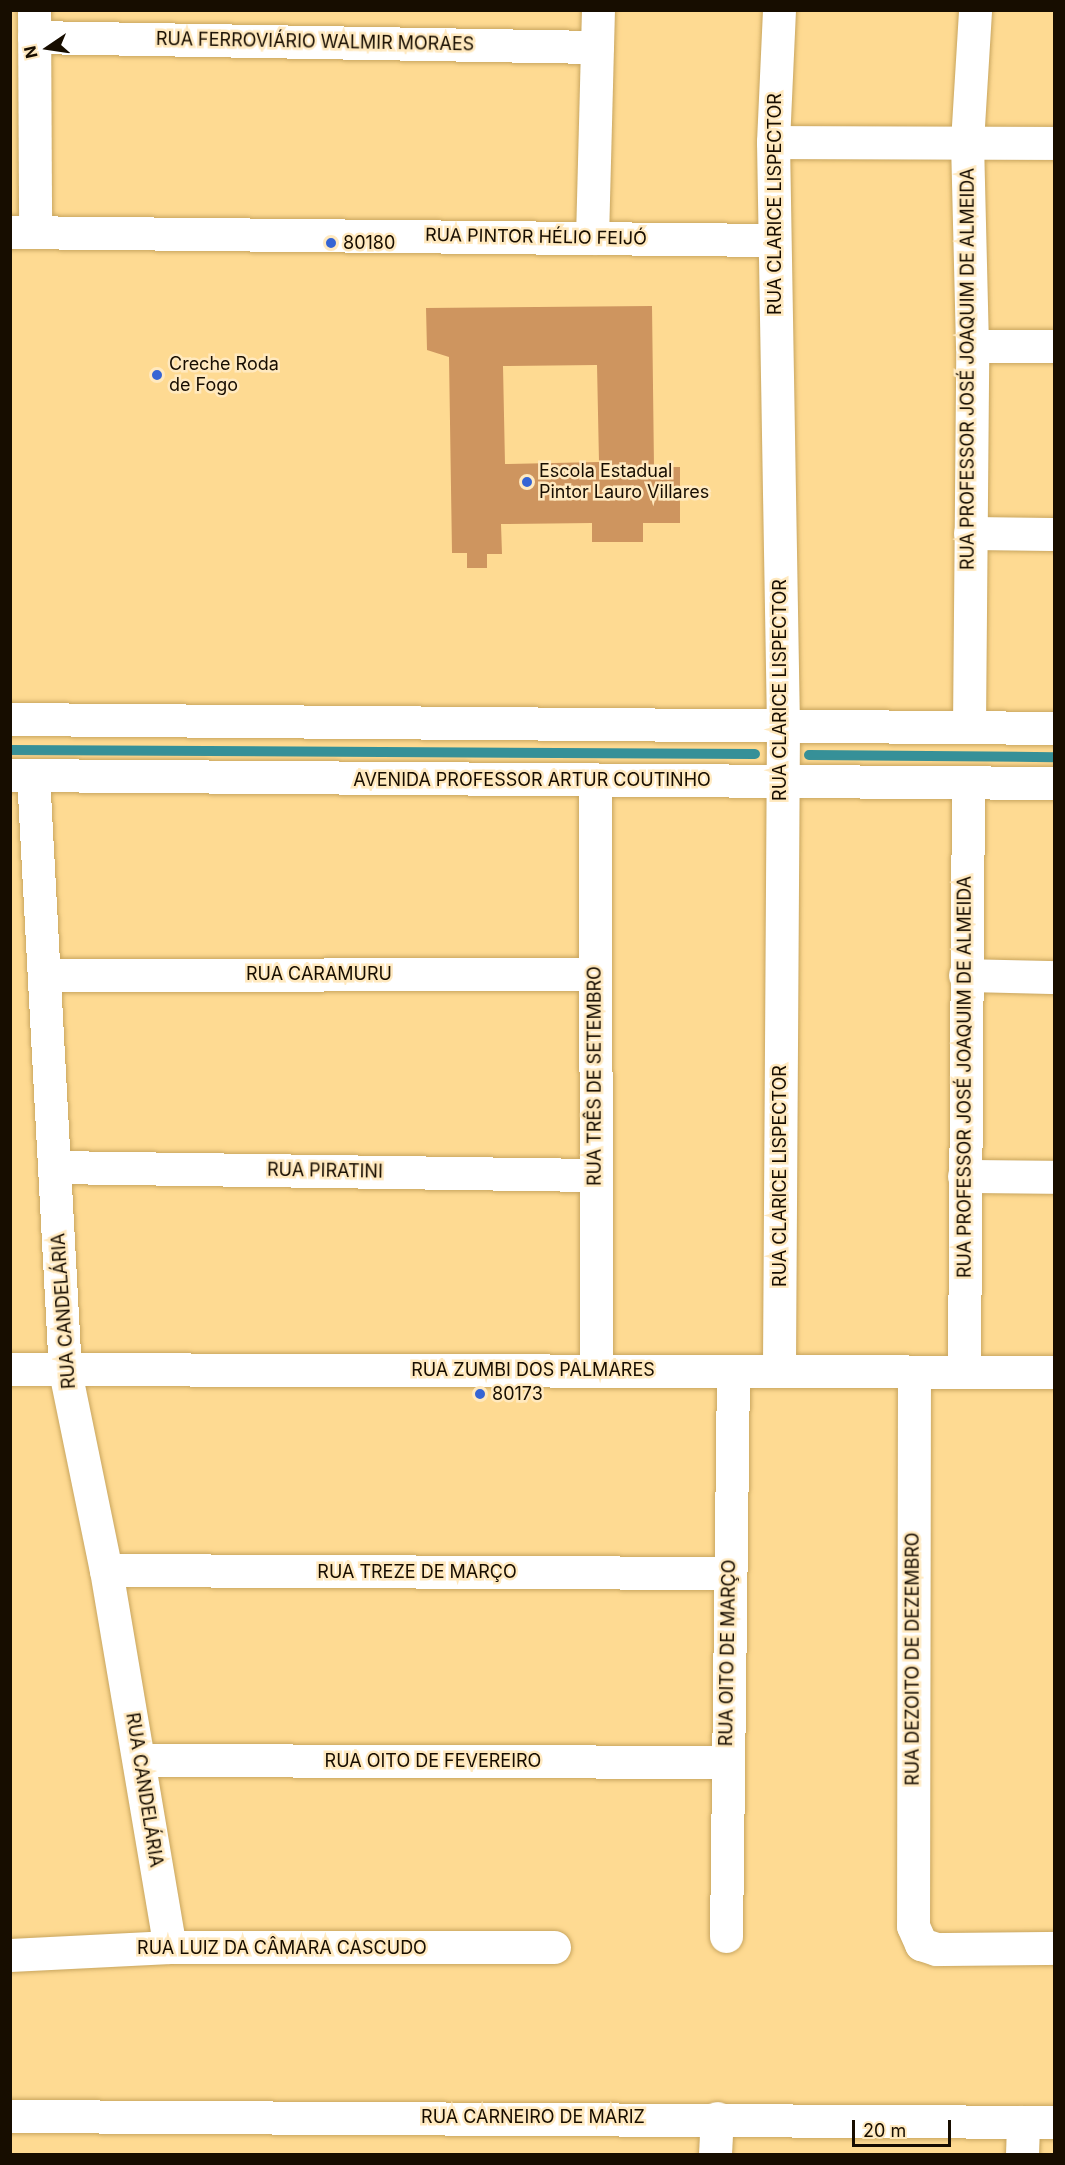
<!DOCTYPE html>
<html>
<head>
<meta charset="utf-8">
<style>
	body { margin:0 }
	#map { position:relative; width:1065px; height:2165px; overflow:hidden; background:#feda92; font-family:Inter,sans-serif }
	div>[style] { position:absolute }
	[style*='--x'] { left:calc(var(--x)*1px); top:calc(var(--y)*1px); width:calc(var(--w)*1px); rotate:calc(var(--a)*1deg) }
	.stream>* { height:10px; margin:-5px; padding:0 5px; transform-origin:5px; border-radius:5px; background:#369098 }
	.building>* { inset:0; background:#ce955f }
	.roads { filter:drop-shadow(0 0 2px #c8a55e) drop-shadow(0 0 2px #c8a55e) }
	.minor>* { height:33px; margin:-16.5px; padding:0 16.5px; transform-origin:16.5px; border-radius:16.5px; background:#fff }
	.dots>* { width:16px; height:16px; translate:-50% -50%; box-sizing:border-box; border:3px solid #ffe9bf; border-radius:50% }
	span { translate:-50% -50%; white-space:nowrap; text-align:center; line-height:1.15; -webkit-text-stroke:5px #ffe9bf; paint-order:stroke }
	.street-label { font-size:18px; color:#170d00 }
	.poi-label { font-size:18px; color:#170d00 }
	.left { translate:0 -50%; text-align:left }
	.frame { position:absolute; inset:0; border:12px solid #170d00; pointer-events:none }
	.north { position:absolute; left:18px; top:18px; width:60px; height:60px; -webkit-text-stroke:4px #ffe9bf; paint-order:stroke; rotate:257deg; font-size:16px; font-weight:700; line-height:24px; text-align:center; color:#170d00 }
	.north::after { content:''; display:block; margin:auto; width:21px; height:27px; background:#170d00; clip-path:polygon(50% 0,100% 100%,50% 72%,0 100%) }
	.scale { position:absolute; left:852px; top:2120px; width:99px; height:27px; box-sizing:border-box; border:3px solid #170d00; border-top:0; padding-left:8px; font-size:18px; line-height:21px; white-space:nowrap; color:#170d00; -webkit-text-stroke:4px #ffe9bf; paint-order:stroke }
</style>
</head>
<body>
<div id="map">
	<div class="stream">
		<i style="--x:10;--y:750;--w:745;--a:0.31"></i>
		<i style="--x:809;--y:755;--w:245;--a:0.5"></i>
	</div>
	<div class="building">
		<i style="clip-path:polygon(evenodd,652px 306px,654px 467px,680px 467px,680px 523px,643px 523px,643px 542px,592px 542px,592px 523px,501px 524px,502px 554px,487px 554px,487px 568px,467px 568px,467px 553px,452px 553px,449px 357px,427px 350px,426px 308px,652px 306px,597px 365px,599px 462px,505px 464px,503px 366px,597px 365px)"></i>
	</div>
	<div class="roads">
		<div class="minor">
			<i style="--x:34;--y:10;--w:222;--a:89.7"></i>
			<i style="--x:779;--y:10;--w:132;--a:92.6"></i>
			<i style="--x:773;--y:142;--w:585;--a:89.02"></i>
			<i style="--x:783;--y:727;--w:643;--a:90.36"></i>
			<i style="--x:34;--y:37;--w:563;--a:1.02"></i>
			<i style="--x:773;--y:142;--w:281;--a:0.2"></i>
			<i style="--x:10;--y:232;--w:763;--a:0.6"></i>
			<i style="--x:592;--y:238;--w:228;--a:-88.5"></i>
			<i style="--x:972;--y:346;--w:82;--a:0"></i>
			<i style="--x:970;--y:533;--w:84;--a:0.7"></i>
			<i style="--x:10;--y:719;--w:1044;--a:0.49"></i>
			<i style="--x:969;--y:727;--w:381;--a:-89.5"></i>
			<i style="--x:972;--y:346;--w:204;--a:-91.4"></i>
			<i style="--x:967;--y:142;--w:132;--a:-86.5"></i>
			<i style="--x:12;--y:775;--w:1042;--a:0.44"></i>
			<i style="--x:33;--y:775;--w:597;--a:86.93"></i>
			<i style="--x:65;--y:1371;--w:203;--a:78.4"></i>
			<i style="--x:106;--y:1570;--w:382;--a:80.4"></i>
			<i style="--x:595;--y:782;--w:587;--a:89.9"></i>
			<i style="--x:44;--y:975;--w:550;--a:-0.1"></i>
			<i style="--x:965;--y:975;--w:89;--a:1.3"></i>
			<i style="--x:54;--y:1167;--w:541;--a:0.85"></i>
			<i style="--x:964;--y:1176;--w:90;--a:0.6"></i>
			<i style="--x:10;--y:1369;--w:1044;--a:0.16"></i>
			<i style="--x:964;--y:1371;--w:588;--a:-89.61"></i>
			<i style="--x:914;--y:1372;--w:554;--a:90.1"></i>
			<i style="--x:913;--y:1926;--w:20;--a:66"></i>
			<i style="--x:921;--y:1944;--w:16;--a:18"></i>
			<i style="--x:936;--y:1949;--w:118;--a:-0.5"></i>
			<i style="--x:106;--y:1570;--w:622;--a:0.28"></i>
			<i style="--x:139;--y:1760;--w:588;--a:0.19"></i>
			<i style="--x:726;--y:1936;--w:565;--a:-89.29"></i>
			<i style="--x:10;--y:1955;--w:160;--a:-2.9"></i>
			<i style="--x:170;--y:1947;--w:384;--a:0"></i>
			<i style="--x:10;--y:2116;--w:1044;--a:0.33"></i>
			<i style="--x:715;--y:2154;--w:36;--a:-87"></i>
			<i style="--x:1022;--y:2154;--w:32;--a:-88"></i>
		</div>
	</div>
	<div class="dots">
		<i style="left:331px;top:243px;background:#3564d4"></i>
		<i style="left:157px;top:375px;background:#3564d4"></i>
		<i style="left:527px;top:482px;background:#3564d4"></i>
		<i style="left:480px;top:1394px;background:#3564d4"></i>
	</div>
	<div class="street-label">
		<span style="left:315px;top:42px;rotate:1deg">RUA FERROVIÁRIO WALMIR MORAES</span>
		<span style="left:775px;top:204px;rotate:-90deg">RUA CLARICE LISPECTOR</span>
		<span style="left:536px;top:237px;rotate:1deg">RUA PINTOR HÉLIO FEIJÓ</span>
		<span style="left:968px;top:369px;rotate:-90deg">RUA PROFESSOR JOSÉ JOAQUIM DE ALMEIDA</span>
		<span style="left:780px;top:690px;rotate:-90deg">RUA CLARICE LISPECTOR</span>
		<span style="left:532px;top:780px">AVENIDA PROFESSOR ARTUR COUTINHO</span>
		<span style="left:319px;top:974px">RUA CARAMURU</span>
		<span style="left:595px;top:1076px;rotate:-90deg">RUA TRÊS DE SETEMBRO</span>
		<span style="left:965px;top:1077px;rotate:-90deg">RUA PROFESSOR JOSÉ JOAQUIM DE ALMEIDA</span>
		<span style="left:325px;top:1171px;rotate:1deg">RUA PIRATINI</span>
		<span style="left:780px;top:1176px;rotate:-90deg">RUA CLARICE LISPECTOR</span>
		<span style="left:64px;top:1311px;rotate:-94deg">RUA CANDELÁRIA</span>
		<span style="left:533px;top:1370px">RUA ZUMBI DOS PALMARES</span>
		<span style="left:417px;top:1572px">RUA TREZE DE MARÇO</span>
		<span style="left:728px;top:1653px;rotate:-89deg">RUA OITO DE MARÇO</span>
		<span style="left:913px;top:1659px;rotate:-90deg">RUA DEZOITO DE DEZEMBRO</span>
		<span style="left:433px;top:1761px">RUA OITO DE FEVEREIRO</span>
		<span style="left:144px;top:1790px;rotate:81deg">RUA CANDELÁRIA</span>
		<span style="left:282px;top:1948px">RUA LUIZ DA CÂMARA CASCUDO</span>
		<span style="left:533px;top:2117px">RUA CARNEIRO DE MARIZ</span>
	</div>
	<div class="poi-label">
		<span class="left" style="left:343px;top:243px">80180</span>
		<span class="left" style="left:169px;top:375px">Creche Roda<br>de Fogo</span>
		<span class="left" style="left:539px;top:482px">Escola Estadual<br>Pintor Lauro Villares</span>
		<span class="left" style="left:492px;top:1394px">80173</span>
	</div>
	<div class="frame"></div>
	<div class="north">N</div>
	<div class="scale">20 m</div>
</div>
</body>
</html>
